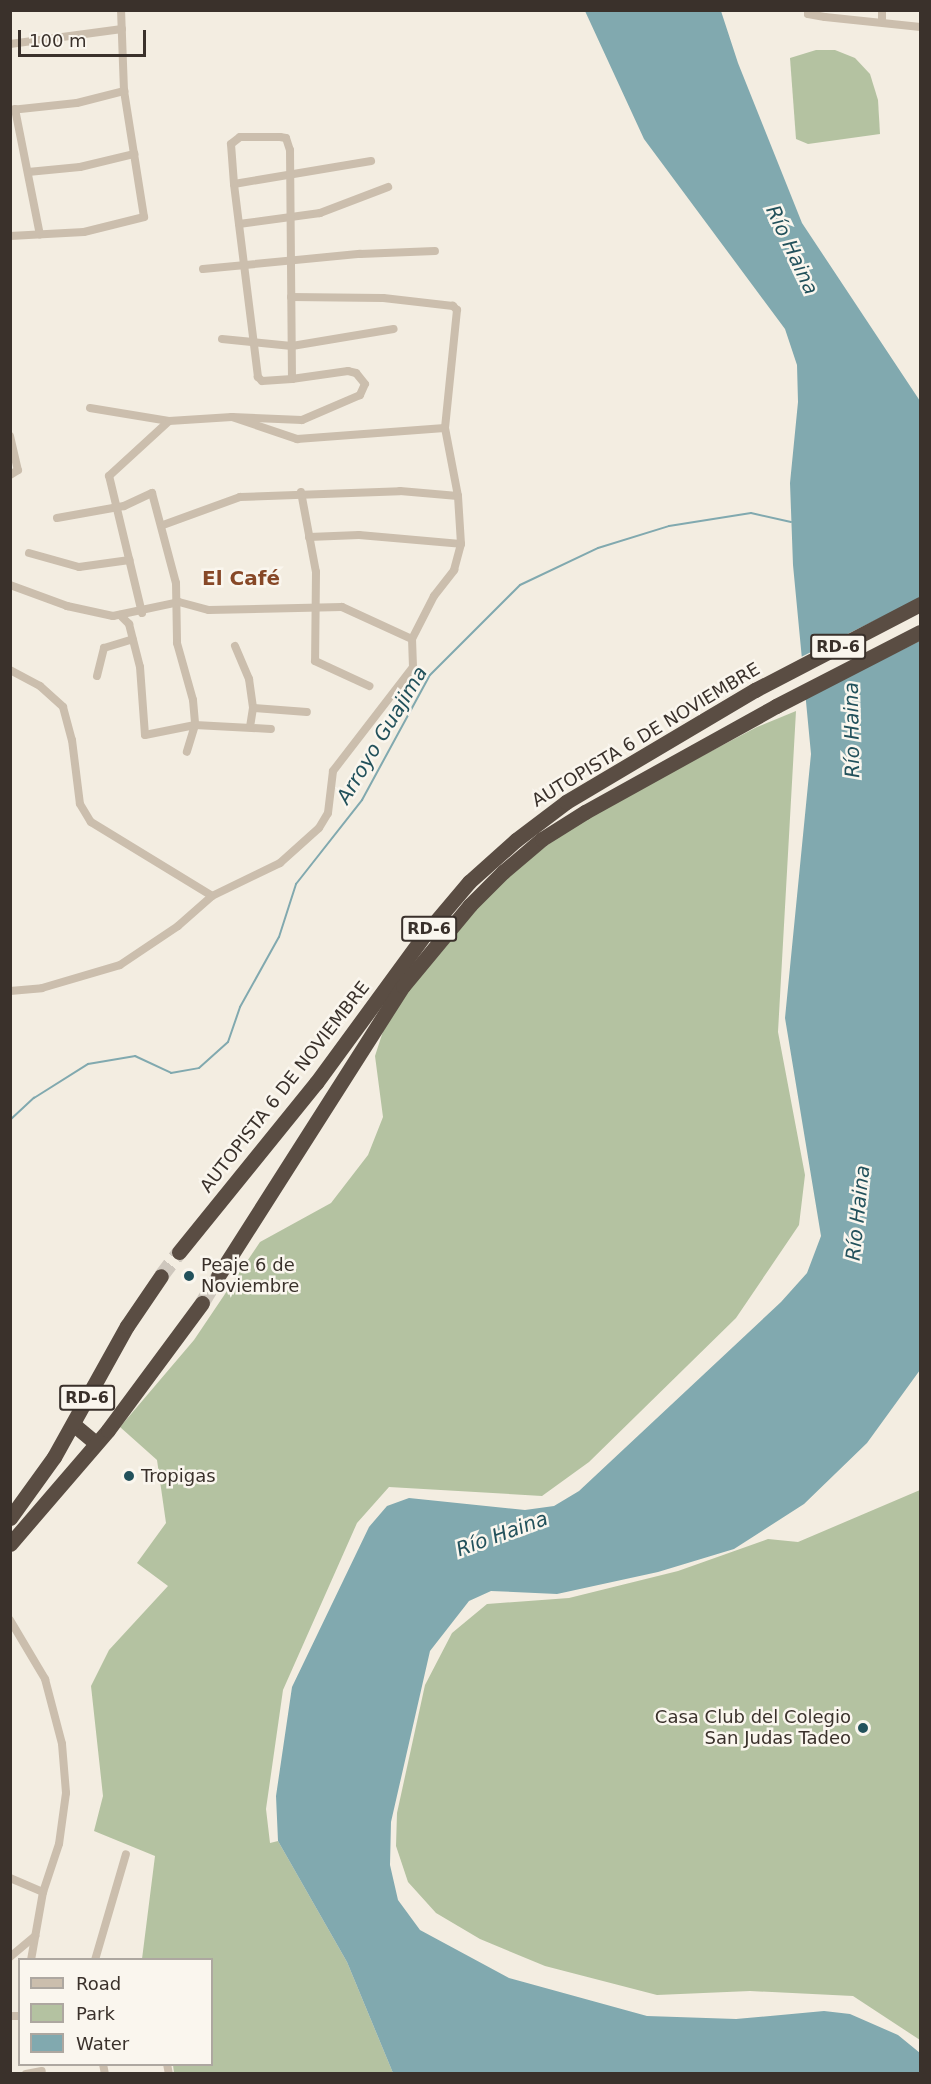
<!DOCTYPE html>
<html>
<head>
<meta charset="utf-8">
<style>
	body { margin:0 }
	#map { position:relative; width:931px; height:2084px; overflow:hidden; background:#f3ede1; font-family:"DejaVu Sans",sans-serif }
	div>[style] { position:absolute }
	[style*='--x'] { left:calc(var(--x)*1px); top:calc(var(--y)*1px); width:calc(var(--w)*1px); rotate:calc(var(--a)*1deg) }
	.green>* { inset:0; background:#b4c2a1 }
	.water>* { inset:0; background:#81a9af }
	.pier>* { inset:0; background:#f3ede1 }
	.stream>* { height:2px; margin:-1px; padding:0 1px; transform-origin:1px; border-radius:1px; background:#81a9af }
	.highway-tunnel>* { height:15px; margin-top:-7.5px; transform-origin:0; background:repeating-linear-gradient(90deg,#cec7bd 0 15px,transparent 0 23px) }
	.street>* { height:8px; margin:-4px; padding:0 4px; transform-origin:4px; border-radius:4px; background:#cbbead }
	.highway>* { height:15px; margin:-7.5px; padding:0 7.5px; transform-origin:7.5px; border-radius:7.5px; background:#5a4d43 }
	.dots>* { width:16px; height:16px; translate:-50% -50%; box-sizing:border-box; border:3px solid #faf6ee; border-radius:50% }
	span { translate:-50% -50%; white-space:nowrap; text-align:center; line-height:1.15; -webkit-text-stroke:5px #faf6ee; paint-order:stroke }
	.shield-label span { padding:2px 4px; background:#faf6ee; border:2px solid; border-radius:4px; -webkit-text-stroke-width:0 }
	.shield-label { font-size:16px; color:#3a312b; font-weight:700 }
	.street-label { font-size:18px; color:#3a312b }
	.poi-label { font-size:18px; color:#3a312b }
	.left { translate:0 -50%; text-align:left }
	.right { translate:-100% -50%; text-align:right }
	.water-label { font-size:20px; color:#22515b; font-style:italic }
	.neighbourhood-label { font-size:20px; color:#874827; font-weight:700 }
	.frame { position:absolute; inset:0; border:12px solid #3a312b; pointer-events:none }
	.legend { position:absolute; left:18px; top:1958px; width:195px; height:108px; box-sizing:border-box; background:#faf6ee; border:2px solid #ada7a0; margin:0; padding:8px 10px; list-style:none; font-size:18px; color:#3a312b }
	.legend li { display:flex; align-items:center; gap:12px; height:30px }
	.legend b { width:30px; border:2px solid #ada7a0 }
	.scale { position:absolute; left:18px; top:30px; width:128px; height:27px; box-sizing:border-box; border:3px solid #3a312b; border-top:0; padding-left:8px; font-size:18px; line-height:21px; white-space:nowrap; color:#3a312b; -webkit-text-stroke:4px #faf6ee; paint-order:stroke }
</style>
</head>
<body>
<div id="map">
	<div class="green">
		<i style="clip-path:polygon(816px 50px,835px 50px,855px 58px,870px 74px,878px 100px,880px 134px,808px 144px,796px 139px,790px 58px)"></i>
		<i style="clip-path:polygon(796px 711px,778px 1032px,805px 1175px,799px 1225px,736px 1318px,589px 1462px,542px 1496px,389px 1487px,357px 1523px,283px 1690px,266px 1809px,270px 1843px,278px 1841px,347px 1962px,393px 2073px,174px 2073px,173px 2065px,212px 2064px,212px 1960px,142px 1959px,155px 1856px,94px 1831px,103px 1796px,91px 1686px,109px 1650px,168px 1586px,137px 1563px,166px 1523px,157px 1460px,120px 1427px,194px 1340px,260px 1242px,331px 1203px,368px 1155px,383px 1117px,375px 1056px,387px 1019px,446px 939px,506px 876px,584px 818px,757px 727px)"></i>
		<i style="clip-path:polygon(920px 1490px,920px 2040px,853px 1996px,750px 1991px,657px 1995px,545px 1966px,480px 1939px,436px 1913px,408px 1882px,396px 1846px,397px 1813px,425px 1685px,452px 1633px,487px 1604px,569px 1598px,678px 1571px,768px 1539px,798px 1542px)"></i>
	</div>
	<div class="water">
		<i style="clip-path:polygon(585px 11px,721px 11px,738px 63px,802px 223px,920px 401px,920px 1370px,867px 1443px,804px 1504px,734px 1549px,658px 1572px,557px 1594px,491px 1591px,469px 1601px,430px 1651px,391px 1822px,390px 1865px,398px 1900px,420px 1930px,509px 1978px,647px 2016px,736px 2019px,824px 2011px,850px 2014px,898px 2035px,920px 2053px,920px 2073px,393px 2073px,347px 1962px,278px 1841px,276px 1796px,292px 1687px,369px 1527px,387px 1506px,409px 1498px,525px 1510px,554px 1506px,579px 1491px,781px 1302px,807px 1273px,821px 1236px,785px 1018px,811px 754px,793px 565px,790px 483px,798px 402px,797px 365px,785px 329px,644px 139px)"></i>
	</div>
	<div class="pier">
		<i style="clip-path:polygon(920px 598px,920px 641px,802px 699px,797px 659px)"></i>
	</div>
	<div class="stream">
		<i style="--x:10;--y:1120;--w:33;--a:-43"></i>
		<i style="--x:34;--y:1098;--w:64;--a:-32.2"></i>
		<i style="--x:88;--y:1064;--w:48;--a:-9.7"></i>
		<i style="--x:135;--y:1056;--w:40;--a:25"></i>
		<i style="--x:171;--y:1073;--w:28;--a:-10"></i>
		<i style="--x:199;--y:1068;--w:39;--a:-42"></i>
		<i style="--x:228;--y:1042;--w:37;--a:-71"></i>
		<i style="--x:240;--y:1007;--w:80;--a:-60.9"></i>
		<i style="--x:279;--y:937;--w:56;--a:-72.2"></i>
		<i style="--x:296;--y:884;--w:107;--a:-51.8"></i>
		<i style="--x:362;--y:800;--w:142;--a:-61.5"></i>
		<i style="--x:430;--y:675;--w:127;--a:-45"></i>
		<i style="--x:520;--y:585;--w:86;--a:-25.4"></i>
		<i style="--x:598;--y:548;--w:74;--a:-17.2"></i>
		<i style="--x:669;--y:526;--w:83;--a:-9"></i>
		<i style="--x:751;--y:513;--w:41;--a:12.7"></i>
	</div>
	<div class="highway-tunnel">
		<i style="--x:161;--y:1276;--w:30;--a:-53"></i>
		<i style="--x:202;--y:1303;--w:31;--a:-59"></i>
	</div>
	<div class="street">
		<i style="--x:808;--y:10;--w:4;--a:90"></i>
		<i style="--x:808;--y:14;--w:17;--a:10"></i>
		<i style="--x:825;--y:17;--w:96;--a:6"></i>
		<i style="--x:882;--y:10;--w:12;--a:90"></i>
		<i style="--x:10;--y:44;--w:113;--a:-7.6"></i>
		<i style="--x:15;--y:109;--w:128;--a:78.8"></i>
		<i style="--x:11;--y:110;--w:66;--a:-6.1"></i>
		<i style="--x:77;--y:103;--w:49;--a:-14.3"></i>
		<i style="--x:28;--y:172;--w:52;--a:-5.5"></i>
		<i style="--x:80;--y:167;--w:56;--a:-13.5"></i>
		<i style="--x:234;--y:184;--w:139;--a:-9.5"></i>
		<i style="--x:239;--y:224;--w:82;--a:-7.7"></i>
		<i style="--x:320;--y:213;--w:73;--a:-20.9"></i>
		<i style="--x:10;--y:236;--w:74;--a:-3.1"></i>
		<i style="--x:84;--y:232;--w:62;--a:-14"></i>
		<i style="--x:144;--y:217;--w:128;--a:-99"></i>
		<i style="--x:124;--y:91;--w:81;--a:-92.1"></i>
		<i style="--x:203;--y:269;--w:158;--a:-5.5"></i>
		<i style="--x:360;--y:254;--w:75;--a:-2.3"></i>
		<i style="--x:222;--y:339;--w:70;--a:5.7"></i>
		<i style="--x:292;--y:346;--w:103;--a:-9.5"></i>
		<i style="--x:90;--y:408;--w:80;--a:9.3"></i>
		<i style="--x:232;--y:417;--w:70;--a:2.5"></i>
		<i style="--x:302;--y:420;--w:63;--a:-23.3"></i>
		<i style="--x:360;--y:395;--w:12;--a:-66"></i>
		<i style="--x:365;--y:384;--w:14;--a:-129"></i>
		<i style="--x:356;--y:373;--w:8;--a:-166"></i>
		<i style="--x:348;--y:371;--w:57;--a:171.9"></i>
		<i style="--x:292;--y:379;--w:30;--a:176"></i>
		<i style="--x:262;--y:381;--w:6;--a:-135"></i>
		<i style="--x:258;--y:377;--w:194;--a:-97.1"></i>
		<i style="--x:234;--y:184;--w:40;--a:-94.3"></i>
		<i style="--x:231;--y:144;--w:11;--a:-38"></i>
		<i style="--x:240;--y:137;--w:40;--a:0"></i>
		<i style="--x:280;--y:137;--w:6;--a:9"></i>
		<i style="--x:286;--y:138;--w:13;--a:72"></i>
		<i style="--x:290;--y:150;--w:229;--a:89.5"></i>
		<i style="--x:10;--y:436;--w:35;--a:77"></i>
		<i style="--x:18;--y:470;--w:9;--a:148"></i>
		<i style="--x:301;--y:492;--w:81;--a:79.4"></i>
		<i style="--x:316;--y:572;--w:89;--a:90.6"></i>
		<i style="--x:315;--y:661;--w:60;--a:24.8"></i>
		<i style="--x:57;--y:518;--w:68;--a:-10.2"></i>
		<i style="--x:124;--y:506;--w:31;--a:-25"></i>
		<i style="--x:152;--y:493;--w:93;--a:75.1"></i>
		<i style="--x:176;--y:583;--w:60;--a:89"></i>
		<i style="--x:177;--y:643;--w:59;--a:74.3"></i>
		<i style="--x:193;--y:700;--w:25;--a:85"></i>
		<i style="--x:195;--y:725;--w:28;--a:107"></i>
		<i style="--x:163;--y:525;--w:82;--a:-20"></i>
		<i style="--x:240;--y:497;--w:160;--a:-2.1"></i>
		<i style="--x:400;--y:491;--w:58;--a:4.9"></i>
		<i style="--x:309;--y:537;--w:50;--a:-2.3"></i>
		<i style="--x:359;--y:535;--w:102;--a:5"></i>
		<i style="--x:29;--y:553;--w:52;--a:15.6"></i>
		<i style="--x:79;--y:567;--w:51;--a:-7.8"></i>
		<i style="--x:10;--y:585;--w:61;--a:20.2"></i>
		<i style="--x:67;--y:606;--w:47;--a:12.3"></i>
		<i style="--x:113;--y:616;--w:67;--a:-12"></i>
		<i style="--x:179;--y:602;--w:31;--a:15"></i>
		<i style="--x:209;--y:610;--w:133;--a:-1.3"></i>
		<i style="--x:342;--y:607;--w:77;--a:24.6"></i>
		<i style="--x:142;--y:613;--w:141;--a:-103.5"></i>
		<i style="--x:109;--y:476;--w:81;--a:-42.5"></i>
		<i style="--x:169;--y:421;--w:63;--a:-3.6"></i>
		<i style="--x:232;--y:417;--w:69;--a:18.7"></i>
		<i style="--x:297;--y:439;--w:148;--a:-4.3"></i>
		<i style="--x:120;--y:615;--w:13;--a:45"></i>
		<i style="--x:129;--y:624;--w:44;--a:75.7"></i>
		<i style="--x:140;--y:667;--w:68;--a:85.8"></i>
		<i style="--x:145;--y:735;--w:51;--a:-11.3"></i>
		<i style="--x:195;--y:725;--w:76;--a:3"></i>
		<i style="--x:235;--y:646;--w:36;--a:67"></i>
		<i style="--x:249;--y:679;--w:29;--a:82"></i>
		<i style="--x:253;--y:708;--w:18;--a:99"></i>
		<i style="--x:10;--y:670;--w:34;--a:28"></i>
		<i style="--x:40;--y:686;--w:31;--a:42"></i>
		<i style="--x:63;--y:707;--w:34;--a:75"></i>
		<i style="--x:72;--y:740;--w:64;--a:82.9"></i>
		<i style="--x:80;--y:804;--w:21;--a:59"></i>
		<i style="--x:91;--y:822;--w:142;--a:31.4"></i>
		<i style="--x:97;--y:676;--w:29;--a:-76"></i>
		<i style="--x:104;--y:648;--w:30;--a:-17"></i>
		<i style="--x:253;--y:708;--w:54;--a:4.2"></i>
		<i style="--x:10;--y:991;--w:32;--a:-5"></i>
		<i style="--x:42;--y:988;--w:81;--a:-16.4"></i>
		<i style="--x:120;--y:965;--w:70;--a:-33.9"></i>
		<i style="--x:178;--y:926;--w:45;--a:-41.4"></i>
		<i style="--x:212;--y:896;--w:76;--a:-25.9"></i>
		<i style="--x:280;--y:863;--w:52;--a:-41.9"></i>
		<i style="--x:319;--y:828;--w:17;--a:-59"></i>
		<i style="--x:328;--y:813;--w:42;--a:-83.2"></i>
		<i style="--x:333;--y:771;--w:131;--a:-52.4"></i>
		<i style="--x:413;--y:667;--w:28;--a:-92"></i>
		<i style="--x:412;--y:639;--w:48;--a:-62.9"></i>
		<i style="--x:434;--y:596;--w:33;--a:-52"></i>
		<i style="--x:454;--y:570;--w:27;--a:-75"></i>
		<i style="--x:461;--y:544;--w:48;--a:-93.6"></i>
		<i style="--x:458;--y:496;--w:69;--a:-100.8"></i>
		<i style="--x:445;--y:428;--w:119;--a:-84.2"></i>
		<i style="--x:457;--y:310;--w:6;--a:-135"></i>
		<i style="--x:453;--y:306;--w:70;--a:-173.5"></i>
		<i style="--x:383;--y:298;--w:92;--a:-179.4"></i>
		<i style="--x:10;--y:1620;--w:69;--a:59.3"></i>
		<i style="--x:45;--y:1679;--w:67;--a:75.3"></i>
		<i style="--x:62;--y:1744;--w:49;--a:85.3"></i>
		<i style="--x:66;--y:1793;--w:51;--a:97.8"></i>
		<i style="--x:59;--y:1844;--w:51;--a:108.4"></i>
		<i style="--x:43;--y:1892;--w:69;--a:100"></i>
		<i style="--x:10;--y:1878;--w:36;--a:23"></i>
		<i style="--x:10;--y:1957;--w:33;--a:-40"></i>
		<i style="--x:95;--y:1960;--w:110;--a:-73.7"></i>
		<i style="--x:10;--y:2016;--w:10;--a:0"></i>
		<i style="--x:103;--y:2064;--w:10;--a:79"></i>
		<i style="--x:167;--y:2064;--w:10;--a:79"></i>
		<i style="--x:26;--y:2074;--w:16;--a:-11"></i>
	</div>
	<div class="highway">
		<i style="--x:179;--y:1252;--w:218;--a:-51"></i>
		<i style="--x:316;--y:1083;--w:185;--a:-53.8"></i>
		<i style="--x:425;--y:934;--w:68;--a:-49.8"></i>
		<i style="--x:469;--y:882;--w:63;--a:-41.8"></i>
		<i style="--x:516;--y:840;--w:63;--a:-37.2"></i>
		<i style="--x:566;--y:802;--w:220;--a:-30.7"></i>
		<i style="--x:755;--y:690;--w:186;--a:-27.5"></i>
		<i style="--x:218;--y:1276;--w:344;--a:-57.5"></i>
		<i style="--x:403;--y:986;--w:105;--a:-50.4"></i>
		<i style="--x:470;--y:905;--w:47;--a:-45"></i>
		<i style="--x:503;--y:872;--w:51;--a:-40.2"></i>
		<i style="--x:542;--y:839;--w:51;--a:-32.1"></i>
		<i style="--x:585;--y:812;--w:218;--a:-29"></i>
		<i style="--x:776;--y:706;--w:162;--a:-27.2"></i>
		<i style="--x:73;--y:1424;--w:30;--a:40"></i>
		<i style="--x:10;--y:1518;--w:75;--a:-54.2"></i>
		<i style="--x:54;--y:1457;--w:150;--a:-60.9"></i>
		<i style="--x:127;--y:1326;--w:60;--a:-55.8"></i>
		<i style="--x:10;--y:1544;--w:150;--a:-49.3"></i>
		<i style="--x:108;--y:1430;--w:158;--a:-53.5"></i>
	</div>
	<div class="dots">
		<i style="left:189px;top:1276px;background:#22515b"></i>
		<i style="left:129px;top:1476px;background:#22515b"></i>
		<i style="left:863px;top:1728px;background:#22515b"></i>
	</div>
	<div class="shield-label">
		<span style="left:838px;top:647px">RD-6</span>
		<span style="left:429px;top:929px">RD-6</span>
		<span style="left:87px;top:1398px">RD-6</span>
	</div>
	<div class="street-label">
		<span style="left:646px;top:735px;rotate:-31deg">AUTOPISTA 6 DE NOVIEMBRE</span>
		<span style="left:285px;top:1087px;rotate:-52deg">AUTOPISTA 6 DE NOVIEMBRE</span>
	</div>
	<div class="poi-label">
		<span class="left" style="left:201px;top:1276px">Peaje 6 de<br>Noviembre</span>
		<span class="left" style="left:141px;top:1476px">Tropigas</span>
		<span class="right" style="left:851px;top:1728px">Casa Club del Colegio<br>San Judas Tadeo</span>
	</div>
	<div class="water-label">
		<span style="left:792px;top:250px;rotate:65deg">Río Haina</span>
		<span style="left:852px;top:730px;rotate:-91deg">Río Haina</span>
		<span style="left:382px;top:735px;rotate:-59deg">Arroyo Guajima</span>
		<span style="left:858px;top:1213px;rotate:-84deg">Río Haina</span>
		<span style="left:502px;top:1534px;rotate:-20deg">Río Haina</span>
	</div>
	<div class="neighbourhood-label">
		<span style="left:241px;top:578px">El Café</span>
	</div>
	<div class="frame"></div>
	<ul class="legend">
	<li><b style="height:8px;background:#cbbead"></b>Road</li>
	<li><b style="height:16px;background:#b4c2a1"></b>Park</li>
	<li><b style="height:16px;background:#81a9af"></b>Water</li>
	</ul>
	<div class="scale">100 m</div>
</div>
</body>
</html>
